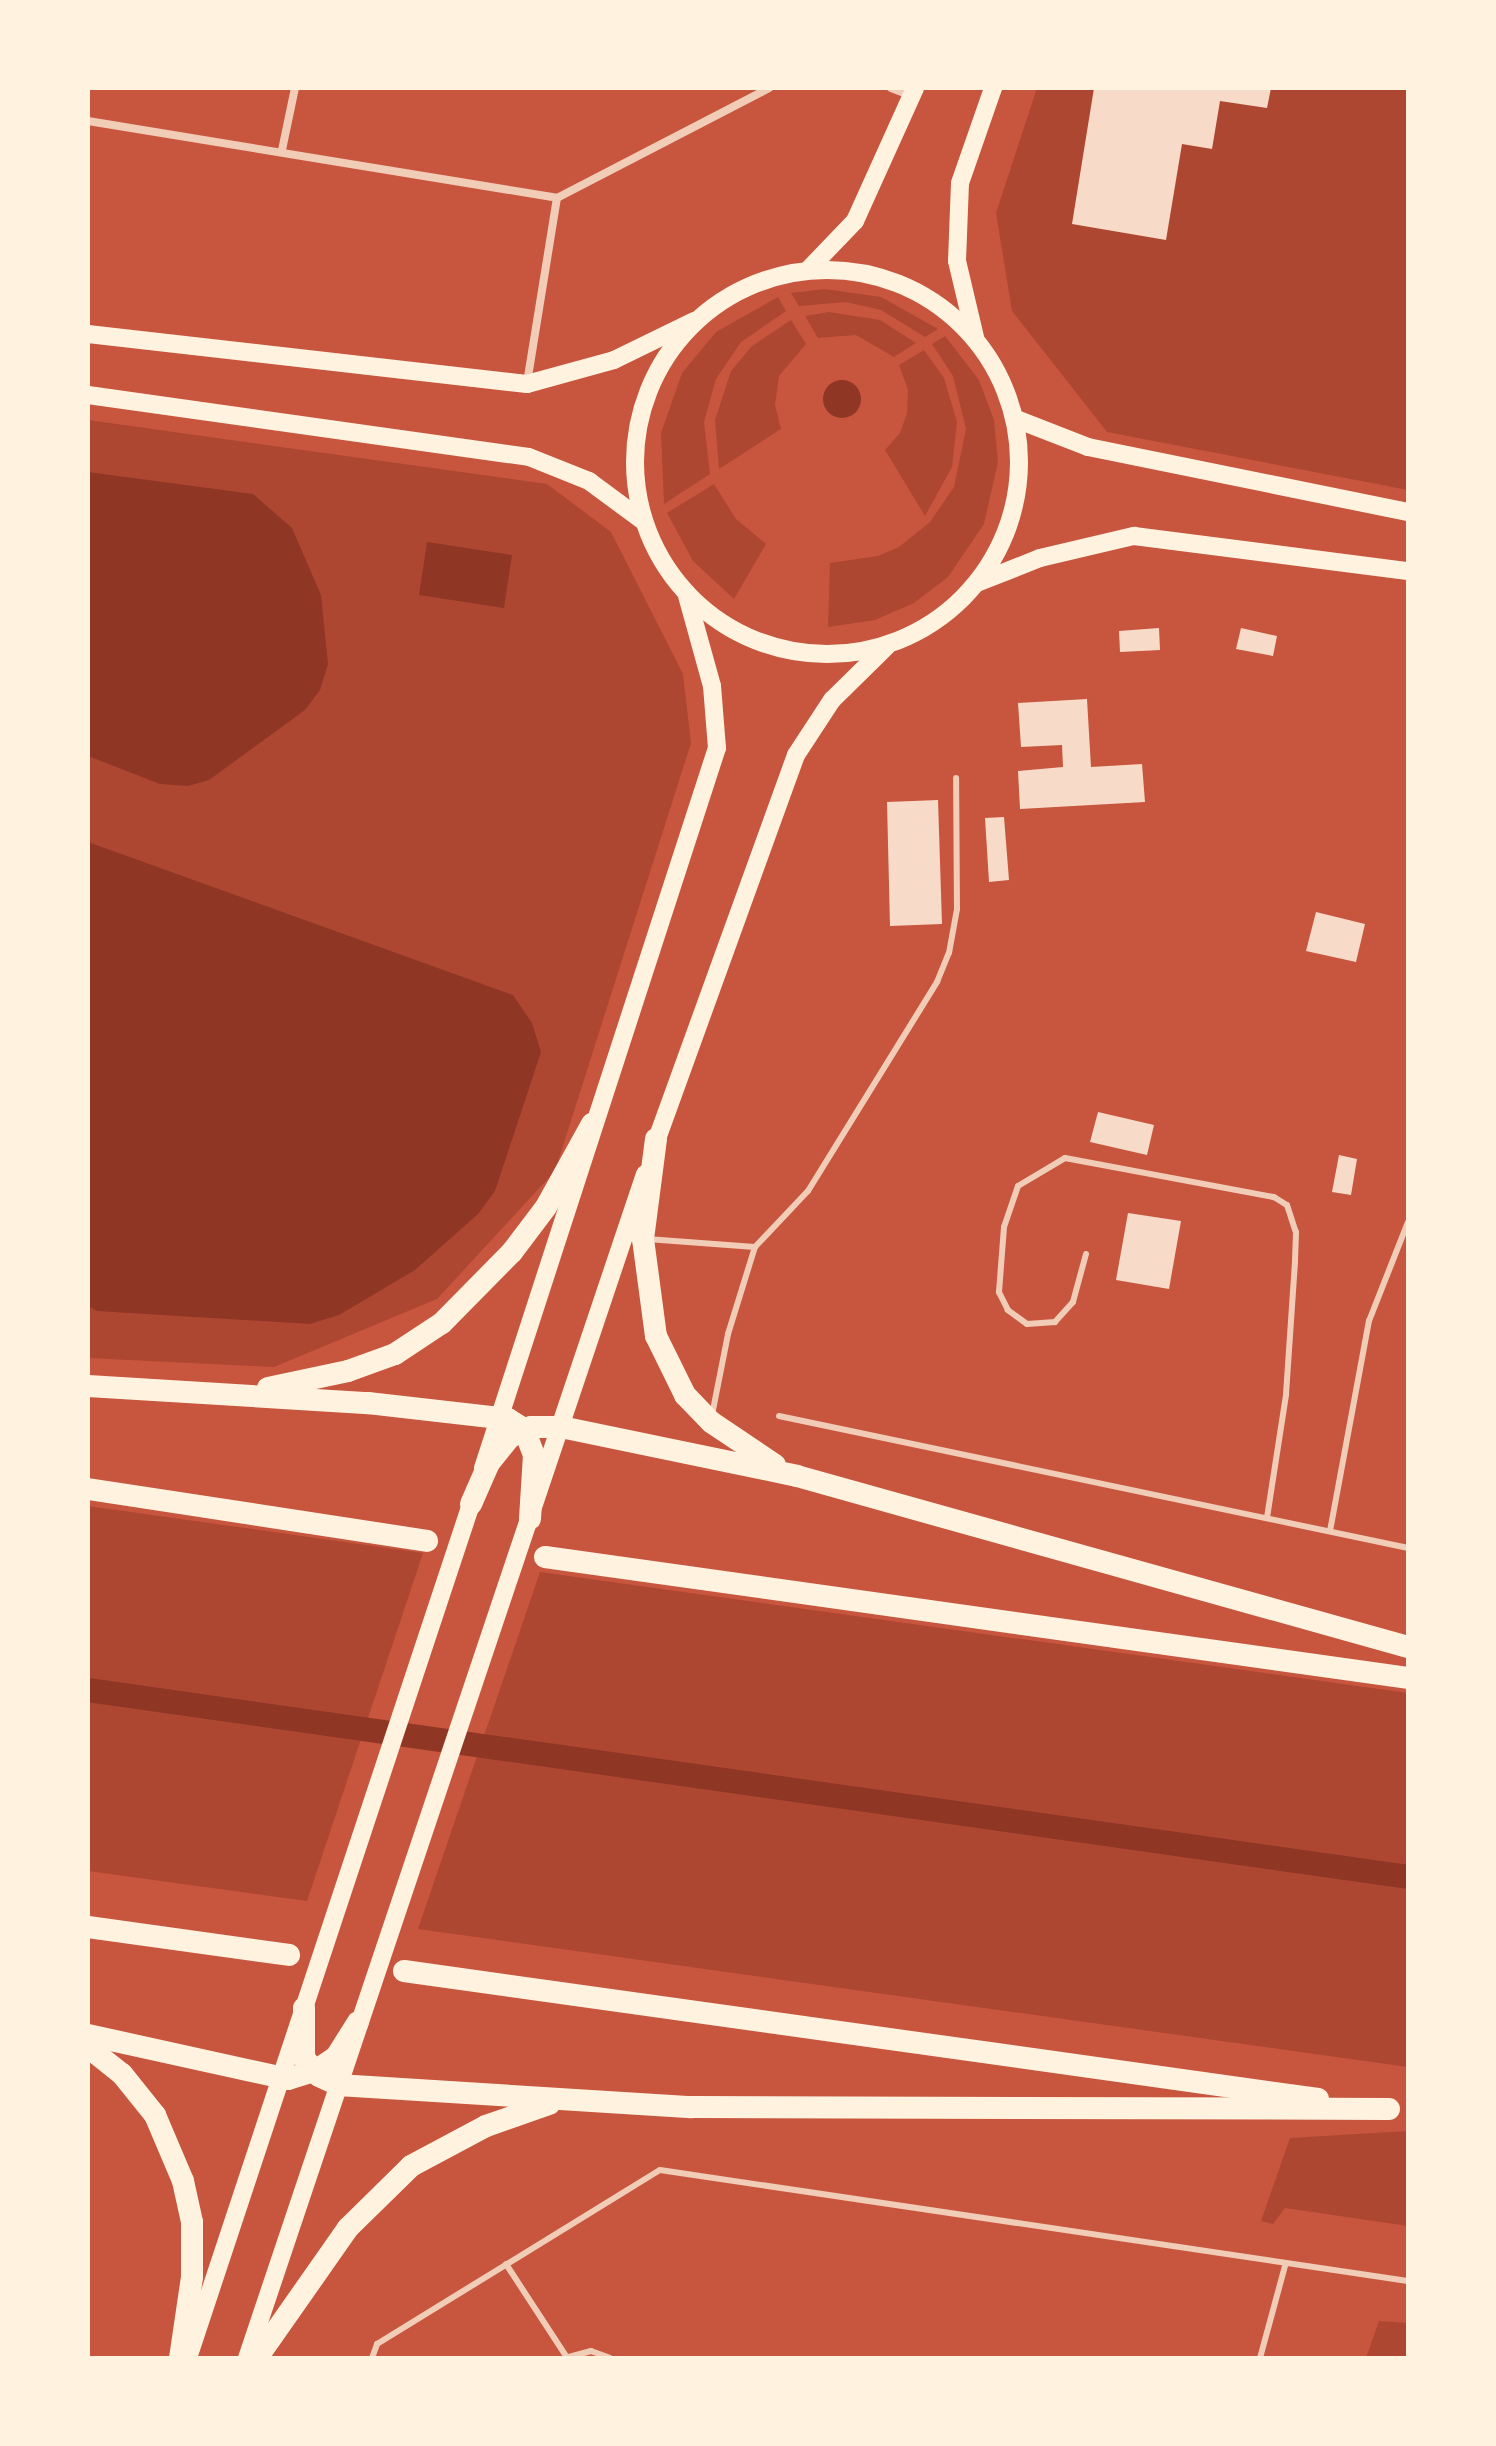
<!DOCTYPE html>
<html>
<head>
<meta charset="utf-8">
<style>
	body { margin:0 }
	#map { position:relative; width:1496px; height:2446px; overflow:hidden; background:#c8553d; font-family:Karla,sans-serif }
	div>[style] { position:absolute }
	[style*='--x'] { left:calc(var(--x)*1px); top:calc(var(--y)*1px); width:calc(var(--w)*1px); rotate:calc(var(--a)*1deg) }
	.green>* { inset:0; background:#ae4732 }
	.water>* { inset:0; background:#8f3625 }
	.round { border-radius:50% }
	.canal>* { height:24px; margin:-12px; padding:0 12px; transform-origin:12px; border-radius:12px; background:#8f3625 }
	.building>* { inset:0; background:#f7dbc8 }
	.service>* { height:6px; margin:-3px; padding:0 3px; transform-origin:3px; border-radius:3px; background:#f1ccb7 }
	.minor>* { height:8px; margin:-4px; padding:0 4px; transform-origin:4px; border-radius:4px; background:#f1ccb7 }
	.primary>* { height:18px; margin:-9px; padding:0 9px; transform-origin:9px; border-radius:9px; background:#fff3e0 }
	.primary>.ring { margin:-9px; padding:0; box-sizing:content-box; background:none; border:18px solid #fff3e0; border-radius:50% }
	.motorway>* { height:22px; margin:-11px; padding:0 11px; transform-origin:11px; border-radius:11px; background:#fff3e0 }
	span { translate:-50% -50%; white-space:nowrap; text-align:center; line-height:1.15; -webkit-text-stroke:8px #fff3e0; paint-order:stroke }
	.frame { position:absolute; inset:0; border:90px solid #fff3e0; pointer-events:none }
</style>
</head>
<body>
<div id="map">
	<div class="green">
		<i style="clip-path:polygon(1037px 88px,1408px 88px,1408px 490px,1107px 432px,1012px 311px,996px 213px)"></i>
		<i style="clip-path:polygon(825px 289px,881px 297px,938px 329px,925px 337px,881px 310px,846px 302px,799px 306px,791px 293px)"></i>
		<i style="clip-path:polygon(778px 297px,786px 311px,741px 342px,716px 379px,704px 422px,710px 474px,664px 504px,661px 433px,682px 373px,716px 332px)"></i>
		<i style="clip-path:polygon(829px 312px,880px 320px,916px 343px,894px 357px,856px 335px,818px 338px,805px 316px)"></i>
		<i style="clip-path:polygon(791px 320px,806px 344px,779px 376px,775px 405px,781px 429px,719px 469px,715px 420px,731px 371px,752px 346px)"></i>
		<i style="clip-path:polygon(945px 336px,979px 380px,994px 420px,998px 462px,984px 524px,948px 577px,914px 603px,875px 620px,828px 627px,830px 563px,878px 556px,899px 547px,930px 522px,954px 487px,966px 429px,953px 376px,932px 344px)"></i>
		<i style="clip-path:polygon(924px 350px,944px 378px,957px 422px,952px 467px,925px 516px,885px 450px,900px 433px,907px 413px,908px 390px,899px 365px)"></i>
		<i style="clip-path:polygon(88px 420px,547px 484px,611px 532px,683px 674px,691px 743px,555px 1171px,437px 1299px,274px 1367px,88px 1358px)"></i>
		<i style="clip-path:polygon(714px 484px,736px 519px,766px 544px,734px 599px,693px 561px,667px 513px)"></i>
		<i style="clip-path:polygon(88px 1506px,423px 1553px,307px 1901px,88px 1871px)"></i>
		<i style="clip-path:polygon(540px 1572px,1408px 1693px,1408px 2067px,418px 1929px)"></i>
		<i style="clip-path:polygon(1408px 2131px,1408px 2226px,1285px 2208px,1273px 2224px,1261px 2221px,1290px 2138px)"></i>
		<i style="clip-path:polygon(1379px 2321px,1408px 2323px,1408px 2358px,1366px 2358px)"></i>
	</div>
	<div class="water">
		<i class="round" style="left:823px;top:380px;width:38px;height:38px"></i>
		<i style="clip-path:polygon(88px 472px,253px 494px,292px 528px,321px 595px,328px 664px,320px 690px,305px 710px,209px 780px,188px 786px,160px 784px,88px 756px)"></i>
		<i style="clip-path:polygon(427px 542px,512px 555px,504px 608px,419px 595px)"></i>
		<i style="clip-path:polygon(88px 842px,513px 995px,532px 1023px,541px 1052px,495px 1191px,478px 1214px,415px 1270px,339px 1315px,310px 1324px,97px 1311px,88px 1306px)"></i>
	</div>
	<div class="canal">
		<i style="--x:88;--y:1690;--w:1333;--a:8.06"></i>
	</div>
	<div class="building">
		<i style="clip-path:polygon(1094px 88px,1271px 88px,1267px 108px,1220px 101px,1212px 149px,1182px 144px,1166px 240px,1072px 224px)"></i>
		<i style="clip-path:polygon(1159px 628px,1160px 650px,1120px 652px,1119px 631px)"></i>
		<i style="clip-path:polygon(1241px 628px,1277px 636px,1273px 656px,1236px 649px)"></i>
		<i style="clip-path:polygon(1087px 699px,1091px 767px,1142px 764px,1145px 802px,1020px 809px,1018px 771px,1063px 767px,1062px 745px,1021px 747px,1018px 703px)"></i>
		<i style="clip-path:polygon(938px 800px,942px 924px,890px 926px,887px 802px)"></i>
		<i style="clip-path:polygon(1004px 817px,1009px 880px,989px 882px,985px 818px)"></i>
		<i style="clip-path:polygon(1316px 912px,1365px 924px,1356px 962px,1306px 951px)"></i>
		<i style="clip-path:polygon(1098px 1112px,1154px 1125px,1147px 1155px,1090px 1142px)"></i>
		<i style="clip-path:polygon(1339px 1155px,1357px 1159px,1351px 1195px,1332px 1192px)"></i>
		<i style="clip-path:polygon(1128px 1213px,1181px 1221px,1169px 1289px,1116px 1280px)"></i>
	</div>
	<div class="service">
		<i style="--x:647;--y:1239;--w:108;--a:4.2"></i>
		<i style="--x:1086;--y:1254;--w:50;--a:105.2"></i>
		<i style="--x:1073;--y:1302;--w:27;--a:132"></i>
		<i style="--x:1055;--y:1322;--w:28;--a:176"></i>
		<i style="--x:1027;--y:1324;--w:24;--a:-144"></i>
		<i style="--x:1008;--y:1310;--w:20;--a:-117"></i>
		<i style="--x:999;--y:1292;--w:65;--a:-85.6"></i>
		<i style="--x:1004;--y:1227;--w:43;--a:-71.1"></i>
		<i style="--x:1018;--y:1186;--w:55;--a:-30.8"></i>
		<i style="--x:1065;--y:1158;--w:213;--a:10.6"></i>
		<i style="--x:1274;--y:1197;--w:15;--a:32"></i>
		<i style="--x:1287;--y:1205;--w:28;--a:72"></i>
		<i style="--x:1296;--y:1232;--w:30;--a:92"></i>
		<i style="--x:1295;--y:1262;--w:133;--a:93.9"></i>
		<i style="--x:1286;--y:1395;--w:124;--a:98.8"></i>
		<i style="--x:712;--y:1415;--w:83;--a:-78.8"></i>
		<i style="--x:728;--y:1334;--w:91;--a:-72.8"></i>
		<i style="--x:755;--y:1247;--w:77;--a:-46.6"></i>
		<i style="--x:808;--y:1191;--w:246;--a:-58.3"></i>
		<i style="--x:937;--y:982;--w:31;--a:-68"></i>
		<i style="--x:949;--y:953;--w:45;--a:-79.7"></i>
		<i style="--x:957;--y:909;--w:131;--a:-90.4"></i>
		<i style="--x:779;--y:1416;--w:643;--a:11.85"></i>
		<i style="--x:1330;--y:1531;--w:214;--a:-79.5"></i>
		<i style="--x:1369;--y:1321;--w:106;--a:-68.5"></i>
		<i style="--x:506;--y:2264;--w:110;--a:56.9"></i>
		<i style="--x:372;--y:2358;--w:15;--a:-70"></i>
		<i style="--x:377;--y:2344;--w:332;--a:-31.6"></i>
		<i style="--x:660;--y:2170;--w:756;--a:8.44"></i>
		<i style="--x:565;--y:2358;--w:27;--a:-15"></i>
		<i style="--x:591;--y:2351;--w:20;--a:20"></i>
		<i style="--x:1260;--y:2358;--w:95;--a:-74.8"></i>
	</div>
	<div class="minor">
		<i style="--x:891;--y:88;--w:22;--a:21"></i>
		<i style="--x:88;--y:121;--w:475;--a:9.3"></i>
		<i style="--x:557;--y:198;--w:239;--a:-27.4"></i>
		<i style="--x:282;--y:150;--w:63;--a:-78.2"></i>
		<i style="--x:527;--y:383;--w:187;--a:-80.8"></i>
	</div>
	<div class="primary">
		<i class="ring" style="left:635px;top:270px;width:366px;height:366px"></i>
		<i style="--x:807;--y:271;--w:69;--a:-46.2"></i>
		<i style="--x:855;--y:221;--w:146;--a:-65.7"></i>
		<i style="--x:88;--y:334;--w:442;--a:6.5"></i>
		<i style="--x:527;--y:384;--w:90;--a:-15.4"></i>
		<i style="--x:614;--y:360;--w:89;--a:-26"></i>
		<i style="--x:975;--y:337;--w:78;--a:-103.3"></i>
		<i style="--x:957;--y:261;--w:78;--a:-87.8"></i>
		<i style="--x:960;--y:183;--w:101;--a:-70.8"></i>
		<i style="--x:88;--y:395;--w:445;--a:8"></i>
		<i style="--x:529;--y:457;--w:65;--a:21.8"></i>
		<i style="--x:589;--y:481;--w:67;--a:36.5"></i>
		<i style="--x:1016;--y:419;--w:77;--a:21.3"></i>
		<i style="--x:1088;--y:447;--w:327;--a:11.5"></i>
		<i style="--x:977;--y:583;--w:68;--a:-21.6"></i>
		<i style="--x:1040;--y:558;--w:97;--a:-13.2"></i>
		<i style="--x:1134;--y:536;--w:276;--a:7.3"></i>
		<i style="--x:653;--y:1150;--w:420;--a:-70.1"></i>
		<i style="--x:796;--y:755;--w:66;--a:-56.8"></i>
		<i style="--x:832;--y:700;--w:77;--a:-44.5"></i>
		<i style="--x:483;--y:1468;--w:757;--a:-72"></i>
		<i style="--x:717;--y:748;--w:62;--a:-94.6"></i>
		<i style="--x:712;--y:686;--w:93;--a:-105.5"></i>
		<i style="--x:188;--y:2358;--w:912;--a:-71.66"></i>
		<i style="--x:247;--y:2358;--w:1249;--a:-71.42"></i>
	</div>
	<div class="motorway">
		<i style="--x:656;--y:1139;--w:101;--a:97.4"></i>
		<i style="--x:643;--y:1239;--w:98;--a:82.4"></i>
		<i style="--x:656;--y:1336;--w:66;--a:63.8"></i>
		<i style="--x:685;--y:1395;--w:37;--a:46"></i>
		<i style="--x:711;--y:1422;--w:77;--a:33.9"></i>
		<i style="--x:88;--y:1386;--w:281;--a:3.5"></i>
		<i style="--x:368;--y:1403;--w:141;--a:6.5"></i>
		<i style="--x:508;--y:1419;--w:19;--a:32"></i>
		<i style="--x:524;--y:1429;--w:28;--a:69"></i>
		<i style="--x:534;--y:1455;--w:64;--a:93.6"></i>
		<i style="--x:268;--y:1388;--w:82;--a:-12"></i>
		<i style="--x:348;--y:1371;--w:50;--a:-19.9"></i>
		<i style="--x:395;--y:1354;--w:56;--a:-33.4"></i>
		<i style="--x:442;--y:1323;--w:100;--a:-45.4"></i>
		<i style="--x:512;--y:1252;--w:56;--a:-52.9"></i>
		<i style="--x:546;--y:1207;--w:95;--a:-61"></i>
		<i style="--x:88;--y:1489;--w:343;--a:8.7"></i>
		<i style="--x:471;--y:1504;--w:45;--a:-66.3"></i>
		<i style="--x:489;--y:1463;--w:33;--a:-51"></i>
		<i style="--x:510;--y:1437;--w:23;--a:-25"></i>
		<i style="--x:531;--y:1427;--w:30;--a:0"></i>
		<i style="--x:561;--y:1427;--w:241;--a:11.7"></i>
		<i style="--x:797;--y:1476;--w:634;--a:15.64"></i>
		<i style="--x:545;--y:1557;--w:871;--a:7.98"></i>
		<i style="--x:88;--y:1927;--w:203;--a:7.9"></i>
		<i style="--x:404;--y:1971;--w:923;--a:7.97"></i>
		<i style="--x:304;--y:2008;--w:50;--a:90"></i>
		<i style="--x:304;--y:2058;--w:23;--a:50"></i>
		<i style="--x:319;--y:2076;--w:21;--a:25"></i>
		<i style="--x:338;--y:2085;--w:354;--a:3.6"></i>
		<i style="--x:691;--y:2107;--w:698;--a:0.16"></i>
		<i style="--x:88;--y:2035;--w:205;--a:12.4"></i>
		<i style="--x:288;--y:2079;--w:28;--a:-17"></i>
		<i style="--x:315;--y:2071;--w:25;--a:-34"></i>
		<i style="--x:336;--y:2057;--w:41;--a:-57.8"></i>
		<i style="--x:88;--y:2047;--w:43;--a:38.5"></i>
		<i style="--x:122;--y:2074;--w:53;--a:51.2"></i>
		<i style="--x:155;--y:2115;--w:72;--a:67"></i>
		<i style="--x:183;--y:2181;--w:42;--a:77.6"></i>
		<i style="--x:192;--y:2222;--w:55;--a:90"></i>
		<i style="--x:192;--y:2277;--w:82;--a:98.4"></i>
		<i style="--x:257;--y:2358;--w:159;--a:-55"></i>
		<i style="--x:348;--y:2228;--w:88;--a:-44.5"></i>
		<i style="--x:411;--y:2166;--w:85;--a:-28.1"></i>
		<i style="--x:486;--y:2126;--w:67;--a:-19.2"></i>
	</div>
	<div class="frame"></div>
</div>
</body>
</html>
